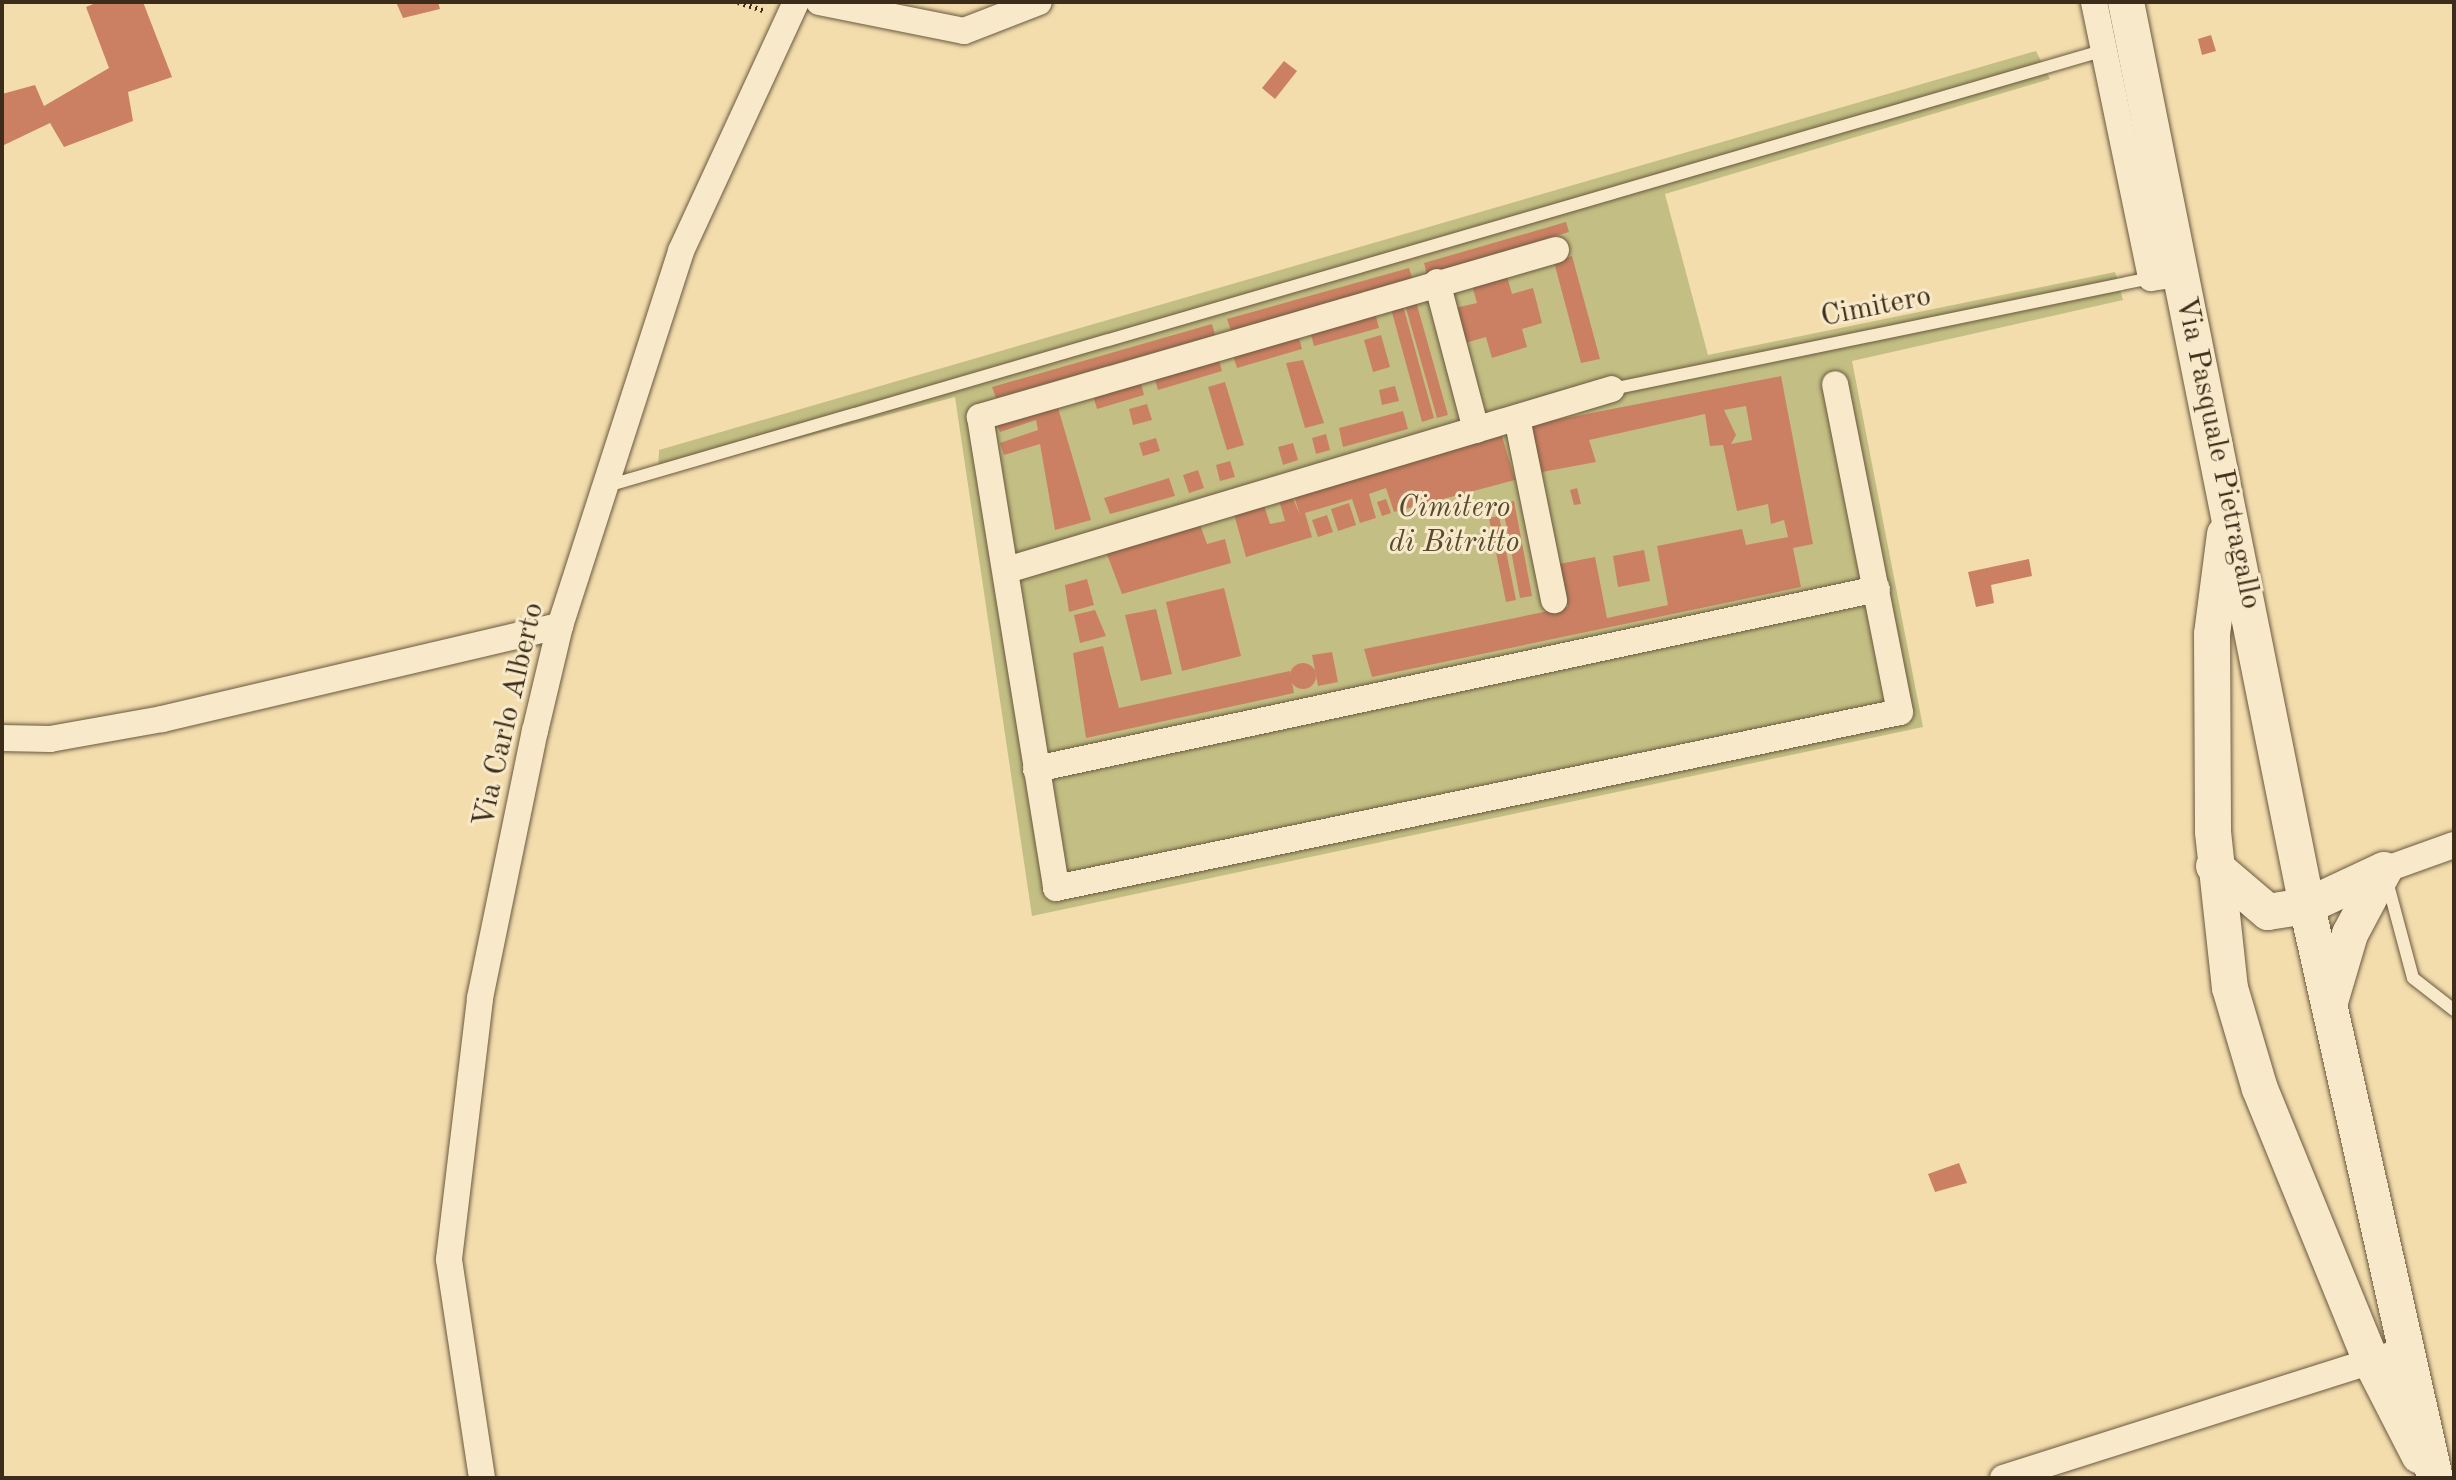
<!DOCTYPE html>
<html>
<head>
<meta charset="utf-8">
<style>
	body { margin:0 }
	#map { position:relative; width:2456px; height:1480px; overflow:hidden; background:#f3ddad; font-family:"Old Standard TT",serif }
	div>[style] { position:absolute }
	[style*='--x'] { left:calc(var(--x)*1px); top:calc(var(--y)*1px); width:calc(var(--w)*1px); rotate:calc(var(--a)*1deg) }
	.green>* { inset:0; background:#c3bf84 }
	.building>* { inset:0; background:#cb8063 }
	.round { border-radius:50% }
	.path>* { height:5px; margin-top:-2.5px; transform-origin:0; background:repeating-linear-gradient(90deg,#3c2d1a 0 2px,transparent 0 6px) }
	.roads { filter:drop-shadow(0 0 2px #6a593f) drop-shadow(0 0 2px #6a593f) }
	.lane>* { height:12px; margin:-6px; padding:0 6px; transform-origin:6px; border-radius:6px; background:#f7e9ca }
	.street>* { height:26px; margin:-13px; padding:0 13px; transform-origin:13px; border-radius:13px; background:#f7e9ca }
	.secondary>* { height:36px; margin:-18px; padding:0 18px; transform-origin:18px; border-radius:18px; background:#f7e9ca }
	span { translate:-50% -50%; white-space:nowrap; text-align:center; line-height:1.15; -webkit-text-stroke:6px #f7e9ca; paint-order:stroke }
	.street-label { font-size:30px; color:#3c2d1a }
	.park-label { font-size:30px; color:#574a2f; font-style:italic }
	.frame { position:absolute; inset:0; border:4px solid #3c2d1a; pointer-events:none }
</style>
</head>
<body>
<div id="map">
	<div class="green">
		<i style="clip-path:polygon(2036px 51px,2050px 79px,1665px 194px,1708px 355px,2115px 272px,2123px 300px,1852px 361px,1923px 727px,1032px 916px,955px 397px,658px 476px,659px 450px)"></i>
	</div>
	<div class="building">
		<i style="clip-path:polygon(98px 2px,143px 2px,172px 77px,128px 92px,133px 121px,64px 147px,50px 123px,2px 146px,2px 94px,35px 85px,44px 106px,109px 68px,86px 7px)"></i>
		<i style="clip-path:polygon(396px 2px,438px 2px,440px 9px,403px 18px)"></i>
		<i style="clip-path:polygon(2211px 35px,2216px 51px,2202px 55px,2198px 39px)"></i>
		<i style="clip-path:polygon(1284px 61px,1297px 71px,1275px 99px,1262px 88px)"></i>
		<i style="clip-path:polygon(1566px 222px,1569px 232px,1427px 274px,1424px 263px)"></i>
		<i style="clip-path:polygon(1572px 256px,1600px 359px,1581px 363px,1554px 262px)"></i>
		<i style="clip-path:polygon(1409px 268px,1412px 278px,1231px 331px,1227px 319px)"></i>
		<i style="clip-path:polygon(1506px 273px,1512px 294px,1533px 288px,1542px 323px,1522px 329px,1527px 347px,1492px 358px,1486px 337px,1465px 343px,1455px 308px,1477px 303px,1471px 282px)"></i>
		<i style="clip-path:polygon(1415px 298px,1448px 415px,1437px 418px,1404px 301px)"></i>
		<i style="clip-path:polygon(1402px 302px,1434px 418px,1422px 422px,1390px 305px)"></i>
		<i style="clip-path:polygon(1374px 309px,1379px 328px,1314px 346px,1309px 327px)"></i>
		<i style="clip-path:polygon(1212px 324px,1215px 335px,996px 398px,992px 387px)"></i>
		<i style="clip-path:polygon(1297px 330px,1302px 349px,1237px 368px,1231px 349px)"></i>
		<i style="clip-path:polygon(1381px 335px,1390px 367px,1373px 372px,1364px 340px)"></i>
		<i style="clip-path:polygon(1217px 354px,1222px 371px,1158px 390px,1153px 373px)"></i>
		<i style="clip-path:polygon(1303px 360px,1324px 423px,1305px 428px,1286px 363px)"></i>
		<i style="clip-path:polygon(evenodd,1781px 376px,1813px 544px,1793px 548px,1801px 587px,1372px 677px,1364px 649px,1568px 607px,1559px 564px,1595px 557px,1607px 618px,1668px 605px,1657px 546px,1742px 529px,1746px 545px,1788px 537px,1784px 520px,1771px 524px,1768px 504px,1737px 511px,1723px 445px,1710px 446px,1705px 414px,1589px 440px,1596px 462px,1542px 472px,1530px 425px,1781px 376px,1746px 406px,1752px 440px,1731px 444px,1736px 435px,1724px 410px,1746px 406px)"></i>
		<i style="clip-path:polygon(1140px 379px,1144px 395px,1097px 409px,1092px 392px)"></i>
		<i style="clip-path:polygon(1225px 382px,1244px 445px,1227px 450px,1208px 387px)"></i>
		<i style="clip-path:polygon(1395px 386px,1399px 401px,1382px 405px,1379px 390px)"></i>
		<i style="clip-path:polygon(1056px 401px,1091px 520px,1055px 530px,1040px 444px,1004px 455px,1000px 443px,1038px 430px,1036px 420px,1000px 432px,996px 420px)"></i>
		<i style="clip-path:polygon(1147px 404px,1152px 420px,1133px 425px,1129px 409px)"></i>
		<i style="clip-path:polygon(1403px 411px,1408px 429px,1343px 447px,1339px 428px)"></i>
		<i style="clip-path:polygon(1501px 433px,1515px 480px,1394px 512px,1386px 488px,1369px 494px,1376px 518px,1360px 523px,1352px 499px,1305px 513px,1312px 537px,1246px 557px,1234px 514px,1264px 505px,1270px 524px,1285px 521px,1279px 500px,1292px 496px,1300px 515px,1294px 496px)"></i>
		<i style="clip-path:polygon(1326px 434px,1330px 450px,1316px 454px,1312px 438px)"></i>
		<i style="clip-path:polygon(1156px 438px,1160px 451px,1143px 456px,1139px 443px)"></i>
		<i style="clip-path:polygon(1293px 443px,1298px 460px,1283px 465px,1278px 447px)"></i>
		<i style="clip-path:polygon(1230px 461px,1235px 477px,1220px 481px,1216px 465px)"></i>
		<i style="clip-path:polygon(1198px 470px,1204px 488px,1189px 493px,1183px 475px)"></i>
		<i style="clip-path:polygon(1169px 478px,1175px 496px,1110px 514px,1104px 498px)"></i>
		<i style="clip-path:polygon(1577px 488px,1581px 504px,1574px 505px,1570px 490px)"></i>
		<i style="clip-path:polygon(1386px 499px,1391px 513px,1382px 516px,1377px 502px)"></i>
		<i style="clip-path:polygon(1514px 501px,1532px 596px,1520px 598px,1502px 503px)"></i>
		<i style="clip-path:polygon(1349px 503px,1356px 525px,1338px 531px,1331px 509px)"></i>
		<i style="clip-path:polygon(1327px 515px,1333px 532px,1318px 537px,1312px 520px)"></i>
		<i style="clip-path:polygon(1499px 516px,1516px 600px,1506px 602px,1489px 518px)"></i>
		<i style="clip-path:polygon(1199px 522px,1207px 544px,1225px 539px,1231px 563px,1122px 594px,1105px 549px)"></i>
		<i style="clip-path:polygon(1644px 550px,1650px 581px,1618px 587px,1613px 556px)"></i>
		<i style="clip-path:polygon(2029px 559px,2032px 576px,1991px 585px,1994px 603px,1976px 607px,1968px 572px)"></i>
		<i style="clip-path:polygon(1087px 579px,1094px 605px,1069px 612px,1065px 585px)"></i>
		<i style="clip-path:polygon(1224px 588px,1241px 656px,1182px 671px,1166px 602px)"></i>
		<i style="clip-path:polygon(1156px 609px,1172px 674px,1141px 681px,1125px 615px)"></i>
		<i style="clip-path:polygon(1095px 610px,1106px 636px,1080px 643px,1074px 615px)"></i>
		<i style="clip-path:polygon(1103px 646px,1119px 708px,1290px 671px,1294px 693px,1086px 738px,1073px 653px)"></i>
		<i style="clip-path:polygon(1332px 652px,1338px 682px,1318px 686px,1312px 655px)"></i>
		<i class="round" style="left:1290px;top:663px;width:26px;height:26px"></i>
		<i style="clip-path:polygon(1959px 1163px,1967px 1183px,1935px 1192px,1928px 1174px)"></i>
	</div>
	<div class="path">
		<i style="--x:738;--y:2;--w:28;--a:18"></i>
	</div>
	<div class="roads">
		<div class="lane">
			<i style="--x:1612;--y:389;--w:550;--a:-11.64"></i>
			<i style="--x:607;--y:486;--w:1560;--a:-16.23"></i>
			<i style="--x:2387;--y:881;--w:100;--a:75"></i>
			<i style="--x:2413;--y:978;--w:52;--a:38"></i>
		</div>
		<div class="street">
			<i style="--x:819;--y:2;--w:148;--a:11.3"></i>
			<i style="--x:964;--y:31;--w:80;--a:-21.1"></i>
			<i style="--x:2094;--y:2;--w:282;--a:78.3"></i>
			<i style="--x:2151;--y:278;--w:30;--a:-8"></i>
			<i style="--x:1556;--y:250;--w:600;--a:163.83"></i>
			<i style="--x:980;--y:417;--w:477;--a:80.8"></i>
			<i style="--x:1056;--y:888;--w:862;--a:-11.78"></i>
			<i style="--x:1900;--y:712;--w:334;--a:-101.2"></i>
			<i style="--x:1437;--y:282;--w:153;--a:75.2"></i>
			<i style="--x:1517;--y:418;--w:186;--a:78.5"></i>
			<i style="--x:1007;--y:570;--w:631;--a:-16.66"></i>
			<i style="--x:2;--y:738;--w:48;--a:1.2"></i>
			<i style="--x:50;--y:739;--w:114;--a:-10.1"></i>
			<i style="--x:162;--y:719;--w:409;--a:-13.2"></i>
			<i style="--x:1036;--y:769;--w:860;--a:-12.08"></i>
			<i style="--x:2384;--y:870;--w:74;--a:-19.7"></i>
			<i style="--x:482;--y:1478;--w:221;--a:-98.6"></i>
			<i style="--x:449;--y:1259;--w:263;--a:-83.2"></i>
			<i style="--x:480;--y:998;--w:273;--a:-78.4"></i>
			<i style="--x:535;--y:731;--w:108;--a:-76.6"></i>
			<i style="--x:560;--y:626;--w:394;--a:-72.1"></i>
			<i style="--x:681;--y:251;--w:274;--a:-65.2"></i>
			<i style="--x:2003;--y:1478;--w:404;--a:-17.6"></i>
		</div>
		<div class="secondary">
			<i style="--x:2126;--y:2;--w:922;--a:78.68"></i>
			<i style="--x:2307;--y:906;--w:586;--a:77.39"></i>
			<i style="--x:2225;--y:534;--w:101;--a:97.4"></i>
			<i style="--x:2212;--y:634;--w:198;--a:89.7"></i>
			<i style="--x:2213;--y:832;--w:157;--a:83.8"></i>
			<i style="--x:2230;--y:988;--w:105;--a:73.5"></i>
			<i style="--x:2260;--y:1089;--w:294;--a:67.8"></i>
			<i style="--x:2371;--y:1361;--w:106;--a:62.9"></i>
			<i style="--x:2214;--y:866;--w:71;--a:40.4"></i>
			<i style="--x:2268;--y:912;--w:39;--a:-9"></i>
			<i style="--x:2307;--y:906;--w:85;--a:-25.1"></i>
			<i style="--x:2330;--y:1002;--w:71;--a:-73.6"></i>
			<i style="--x:2350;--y:934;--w:72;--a:-62"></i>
		</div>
	</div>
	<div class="street-label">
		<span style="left:1876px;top:307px;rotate:-11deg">Cimitero</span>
		<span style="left:2218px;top:453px;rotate:78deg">Via Pasquale Pietragallo</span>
		<span style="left:509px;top:715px;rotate:-77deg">Via Carlo Alberto</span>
	</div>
	<div class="park-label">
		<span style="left:1454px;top:525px">Cimitero<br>di Bitritto</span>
	</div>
	<div class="frame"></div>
</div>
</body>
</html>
